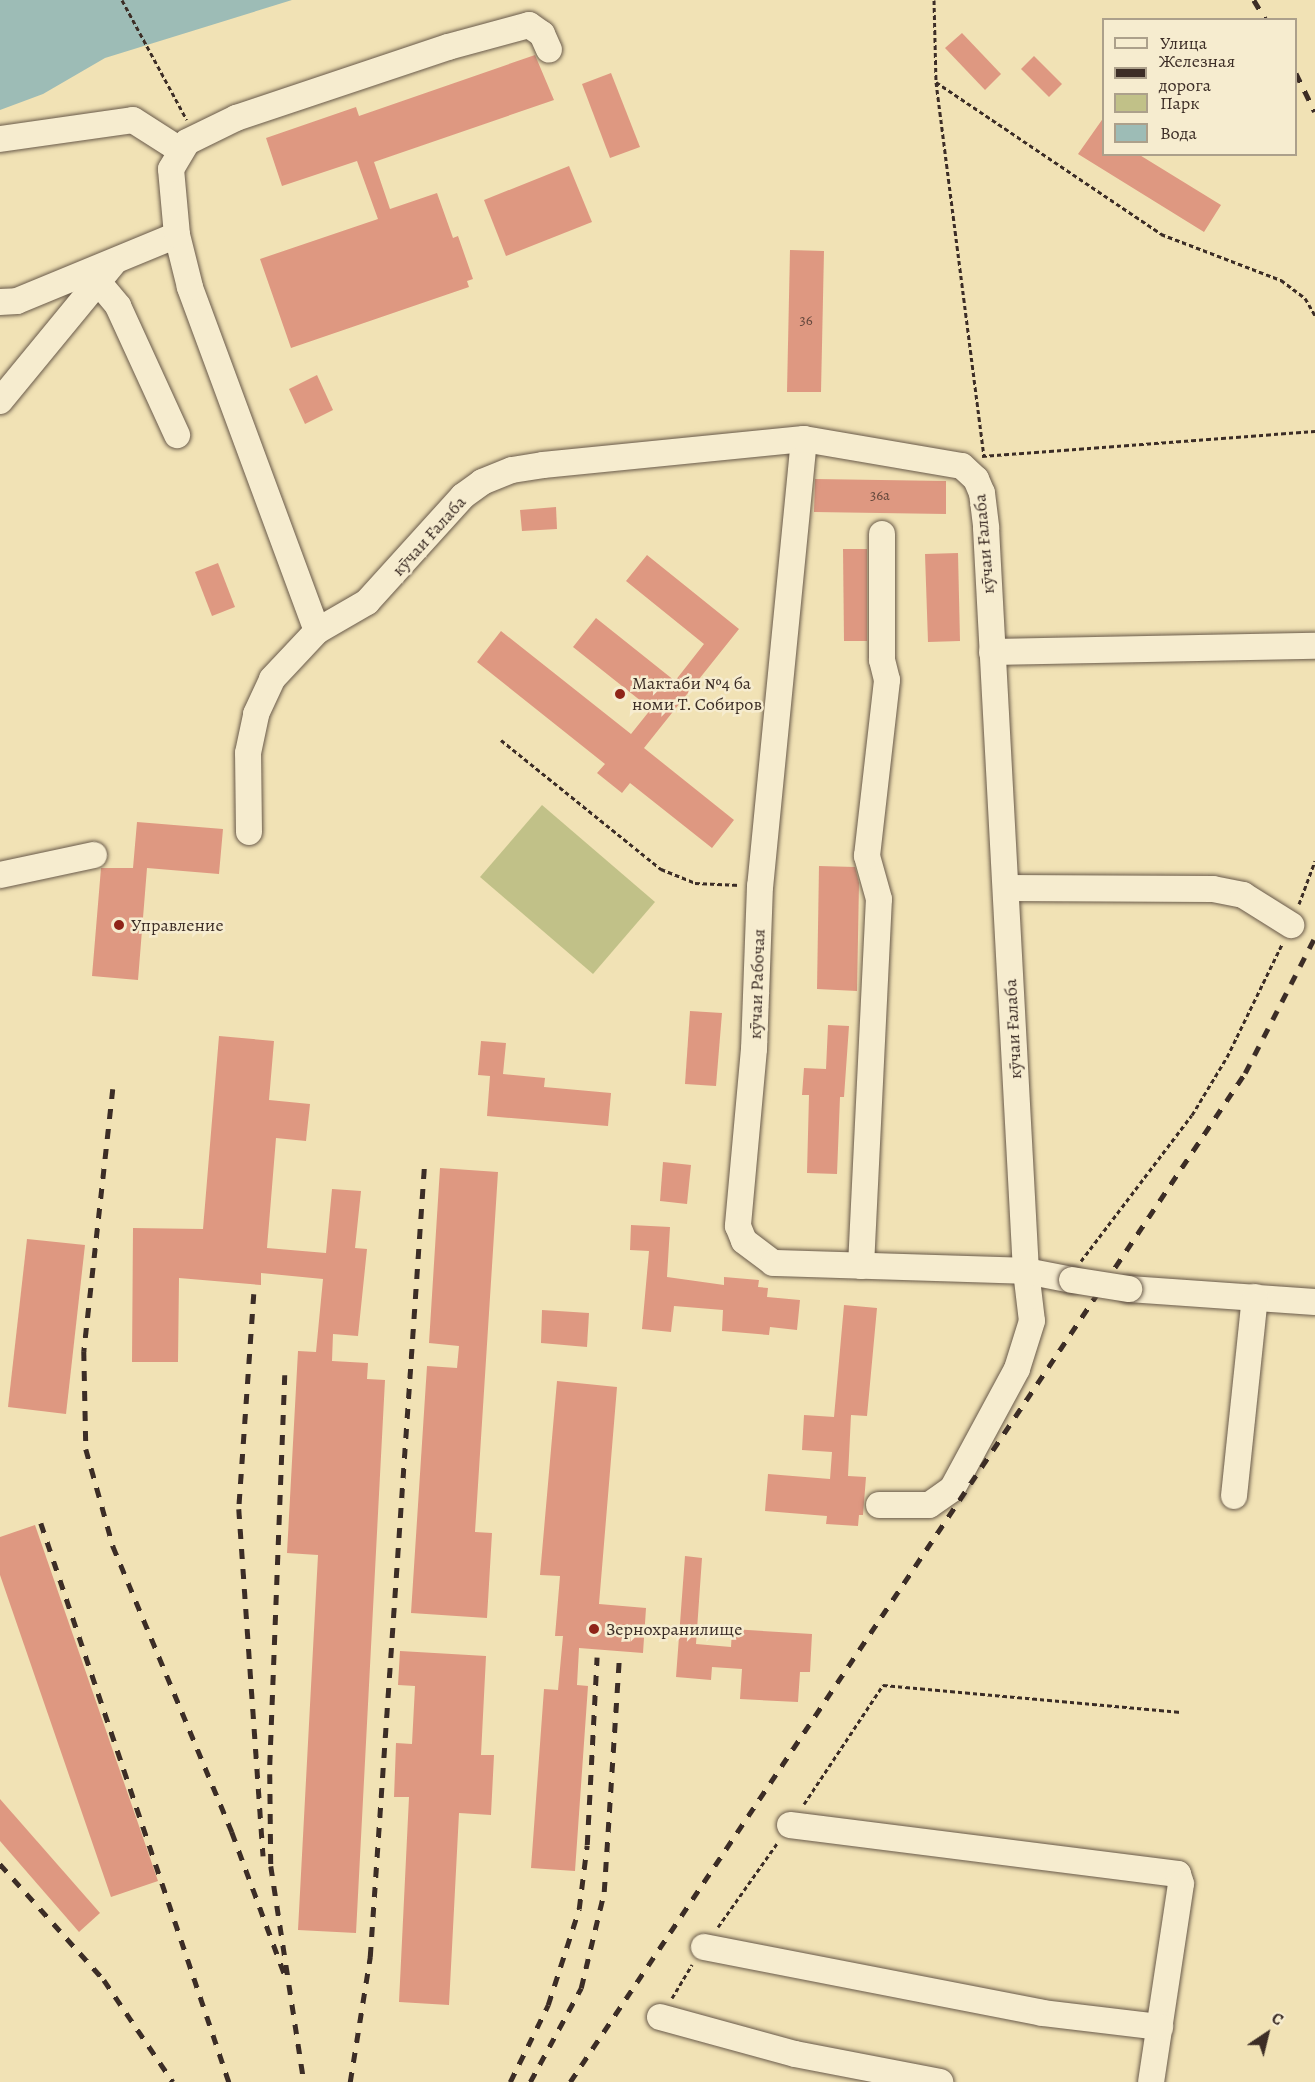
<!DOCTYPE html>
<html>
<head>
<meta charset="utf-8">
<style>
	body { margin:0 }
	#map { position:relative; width:1315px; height:2082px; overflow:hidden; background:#f1e2b5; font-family:Alegreya,serif }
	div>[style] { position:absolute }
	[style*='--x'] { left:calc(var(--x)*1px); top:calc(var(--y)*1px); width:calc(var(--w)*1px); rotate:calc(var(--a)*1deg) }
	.green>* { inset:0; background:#c1c188 }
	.water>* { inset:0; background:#9dbcb6 }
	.building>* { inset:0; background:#de9881 }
	.path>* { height:3px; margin-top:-1.5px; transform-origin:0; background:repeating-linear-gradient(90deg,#3c2d26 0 4.5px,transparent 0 7.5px) }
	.roads { filter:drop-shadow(0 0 2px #695a4a) drop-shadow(0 0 2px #695a4a) }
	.minor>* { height:26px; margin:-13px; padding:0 13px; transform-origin:13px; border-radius:13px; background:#f6eccf }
	.rail>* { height:4.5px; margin-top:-2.25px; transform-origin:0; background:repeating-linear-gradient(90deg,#3c2d26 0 10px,transparent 0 20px) }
	.bridges { filter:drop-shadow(0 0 2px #695a4a) drop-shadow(0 0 2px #695a4a) }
	.minor-bridge>* { height:26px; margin:-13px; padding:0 13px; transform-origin:13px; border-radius:13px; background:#f6eccf }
	.dots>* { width:16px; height:16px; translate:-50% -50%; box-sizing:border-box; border:3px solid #f6eccf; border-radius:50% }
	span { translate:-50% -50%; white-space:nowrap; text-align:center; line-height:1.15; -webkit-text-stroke:5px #f6eccf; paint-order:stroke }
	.number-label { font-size:15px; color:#64483d }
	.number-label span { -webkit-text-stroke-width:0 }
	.street-label { font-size:18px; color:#3c2d26 }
	.poi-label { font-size:18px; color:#3c2d26 }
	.left { translate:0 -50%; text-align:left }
	.legend { position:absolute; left:1102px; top:18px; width:195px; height:138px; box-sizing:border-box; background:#f6eccf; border:2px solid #aca08b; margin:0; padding:8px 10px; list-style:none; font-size:18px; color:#3c2d26 }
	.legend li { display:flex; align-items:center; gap:12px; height:30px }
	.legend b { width:30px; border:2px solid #aca08b }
	.north { position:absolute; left:1237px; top:2004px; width:60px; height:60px; -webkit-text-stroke:4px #f6eccf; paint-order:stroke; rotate:35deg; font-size:16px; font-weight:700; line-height:24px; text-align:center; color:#3c2d26 }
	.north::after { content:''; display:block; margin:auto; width:21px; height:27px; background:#3c2d26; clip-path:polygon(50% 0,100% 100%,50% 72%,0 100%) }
</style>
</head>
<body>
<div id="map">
	<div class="green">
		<i style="clip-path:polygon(542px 805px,655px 902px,593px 974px,480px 877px)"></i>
	</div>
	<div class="water">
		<i style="clip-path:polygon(0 0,292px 0,105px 58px,43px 94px,0 110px)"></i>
	</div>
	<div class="building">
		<i style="clip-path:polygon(962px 33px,1001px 74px,985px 90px,945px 48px)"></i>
		<i style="clip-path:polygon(535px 55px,554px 100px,374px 162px,390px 209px,437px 193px,453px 238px,458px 236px,473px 279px,467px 281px,469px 287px,291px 348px,260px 259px,378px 219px,357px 161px,282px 186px,266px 138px,356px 107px,359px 116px)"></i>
		<i style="clip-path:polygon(1034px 56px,1062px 84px,1049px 97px,1021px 69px)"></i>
		<i style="clip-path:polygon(611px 73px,640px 147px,610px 158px,582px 84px)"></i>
		<i style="clip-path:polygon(1104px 117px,1104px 154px,1138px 154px,1221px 205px,1204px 232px,1078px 154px)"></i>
		<i style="clip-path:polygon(569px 166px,592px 222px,506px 256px,484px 200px)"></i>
		<i style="clip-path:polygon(790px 250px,824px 251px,821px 392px,787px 392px)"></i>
		<i style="clip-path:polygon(317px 375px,333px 410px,305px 424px,289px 389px)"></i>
		<i style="clip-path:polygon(815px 479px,946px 481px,946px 514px,814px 512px)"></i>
		<i style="clip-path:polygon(556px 507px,557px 529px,522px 531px,520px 510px)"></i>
		<i style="clip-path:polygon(843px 549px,867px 549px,867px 641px,844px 641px)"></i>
		<i style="clip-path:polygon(958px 553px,960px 641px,928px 642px,925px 554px)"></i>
		<i style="clip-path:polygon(647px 555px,739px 629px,644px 748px,734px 820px,712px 848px,630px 783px,622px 793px,597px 773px,605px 764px,477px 662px,501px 631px,631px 734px,651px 709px,573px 647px,596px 618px,675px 681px,704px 644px,626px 581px)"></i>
		<i style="clip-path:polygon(218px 563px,235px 607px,212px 616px,195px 572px)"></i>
		<i style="clip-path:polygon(137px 822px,223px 829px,219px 874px,147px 868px,138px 980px,92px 976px,101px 868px,133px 868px)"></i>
		<i style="clip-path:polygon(819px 866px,855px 867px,859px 883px,857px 991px,817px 989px)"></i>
		<i style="clip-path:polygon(690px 1011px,722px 1013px,716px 1086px,685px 1084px)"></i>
		<i style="clip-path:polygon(828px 1025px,849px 1026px,844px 1097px,840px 1097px,837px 1174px,807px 1173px,809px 1095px,802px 1095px,804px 1068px,826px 1069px)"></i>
		<i style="clip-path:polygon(219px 1036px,274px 1041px,269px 1100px,310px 1104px,306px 1141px,276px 1138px,267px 1248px,326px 1253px,332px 1189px,361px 1191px,355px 1248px,367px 1249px,358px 1336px,333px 1334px,332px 1361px,368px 1363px,367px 1379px,385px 1380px,356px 1933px,298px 1930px,318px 1555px,287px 1553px,298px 1351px,316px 1352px,323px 1279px,261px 1273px,261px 1285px,179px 1278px,178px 1362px,132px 1362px,133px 1228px,203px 1229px)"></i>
		<i style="clip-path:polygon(481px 1041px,506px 1043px,503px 1074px,545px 1078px,544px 1087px,611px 1093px,608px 1126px,487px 1116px,490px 1076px,478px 1075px)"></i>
		<i style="clip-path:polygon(663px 1162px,691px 1165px,687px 1204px,660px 1201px)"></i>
		<i style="clip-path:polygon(440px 1168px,498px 1172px,475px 1532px,492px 1533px,487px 1618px,411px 1613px,427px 1366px,457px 1368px,459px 1346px,429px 1343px)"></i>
		<i style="clip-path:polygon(631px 1225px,670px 1227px,667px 1277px,724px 1285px,724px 1277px,759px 1280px,758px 1287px,768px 1288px,767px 1297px,800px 1300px,797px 1330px,770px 1327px,769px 1335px,722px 1331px,723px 1310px,674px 1306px,671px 1332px,642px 1329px,649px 1251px,630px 1250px)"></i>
		<i style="clip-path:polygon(27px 1239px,85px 1245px,66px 1414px,8px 1407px)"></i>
		<i style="clip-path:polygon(844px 1305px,877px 1308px,867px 1416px,851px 1415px,848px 1476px,866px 1477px,863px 1515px,859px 1515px,858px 1526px,826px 1524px,827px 1516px,765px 1511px,768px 1474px,830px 1479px,832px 1452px,802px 1450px,804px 1415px,834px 1417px)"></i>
		<i style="clip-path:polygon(542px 1310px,589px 1313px,587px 1347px,541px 1343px)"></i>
		<i style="clip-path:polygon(557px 1381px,617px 1387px,599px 1604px,646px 1608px,643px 1653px,579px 1648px,577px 1685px,588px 1686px,575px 1871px,531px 1868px,544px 1689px,558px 1690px,563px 1636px,555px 1636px,560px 1576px,540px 1575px)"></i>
		<i style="clip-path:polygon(35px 1525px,158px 1881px,111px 1897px,0 1575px,0 1537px)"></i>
		<i style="clip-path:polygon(685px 1556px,702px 1558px,696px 1644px,731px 1647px,732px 1629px,812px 1634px,810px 1672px,800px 1672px,798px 1702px,740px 1699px,742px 1669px,712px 1667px,711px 1680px,676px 1677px)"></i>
		<i style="clip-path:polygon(400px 1651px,486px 1656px,481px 1755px,494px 1755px,491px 1815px,459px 1813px,449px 2005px,399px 2002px,409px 1797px,394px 1797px,396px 1743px,412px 1744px,415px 1686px,398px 1685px)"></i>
		<i style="clip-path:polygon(0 1799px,100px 1913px,79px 1932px,0 1841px)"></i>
	</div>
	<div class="path">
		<i style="--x:122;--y:0;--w:136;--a:61.6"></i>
		<i style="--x:934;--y:0;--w:82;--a:88.6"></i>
		<i style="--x:936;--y:82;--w:272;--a:34"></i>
		<i style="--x:1161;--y:234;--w:129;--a:21"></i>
		<i style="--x:1281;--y:280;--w:30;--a:37"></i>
		<i style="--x:1305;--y:298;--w:20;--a:60"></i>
		<i style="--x:936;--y:82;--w:376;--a:82.7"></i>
		<i style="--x:982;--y:456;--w:334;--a:-4.3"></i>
		<i style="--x:501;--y:740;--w:206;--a:38.9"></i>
		<i style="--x:661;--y:869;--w:37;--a:22"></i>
		<i style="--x:695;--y:883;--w:45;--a:2.5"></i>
		<i style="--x:1299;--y:904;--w:46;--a:-69.6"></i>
		<i style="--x:1081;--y:1261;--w:183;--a:-52.8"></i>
		<i style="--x:1192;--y:1115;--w:68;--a:-58.9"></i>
		<i style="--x:1227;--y:1057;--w:126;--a:-64"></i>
		<i style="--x:804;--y:1804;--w:143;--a:-56.4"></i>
		<i style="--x:883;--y:1685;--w:299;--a:5.2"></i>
		<i style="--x:718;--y:1927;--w:104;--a:-54.8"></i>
		<i style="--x:672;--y:1998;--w:39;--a:-59"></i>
	</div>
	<div class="roads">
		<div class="minor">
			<i style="--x:0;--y:139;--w:134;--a:-8.1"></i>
			<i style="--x:133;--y:120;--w:56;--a:32.6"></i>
			<i style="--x:99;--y:283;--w:30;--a:50"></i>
			<i style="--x:118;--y:306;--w:142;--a:65.4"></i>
			<i style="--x:0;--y:302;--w:17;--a:-3"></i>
			<i style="--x:17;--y:301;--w:173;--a:-22.4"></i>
			<i style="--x:0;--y:401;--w:180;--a:-50.6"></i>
			<i style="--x:804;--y:439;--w:449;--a:95.6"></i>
			<i style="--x:760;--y:886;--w:163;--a:92.1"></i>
			<i style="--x:754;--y:1049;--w:178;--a:95.2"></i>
			<i style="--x:738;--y:1226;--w:16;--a:68"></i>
			<i style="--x:744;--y:1241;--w:36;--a:37"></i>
			<i style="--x:773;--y:1263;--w:253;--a:1.8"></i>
			<i style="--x:1026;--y:1271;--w:50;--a:83.2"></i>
			<i style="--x:1032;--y:1321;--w:50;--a:107.4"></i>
			<i style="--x:1017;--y:1369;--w:136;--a:118.4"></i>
			<i style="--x:952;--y:1489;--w:28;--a:145"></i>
			<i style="--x:929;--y:1505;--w:50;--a:180"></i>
			<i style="--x:317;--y:631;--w:367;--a:-110.3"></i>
			<i style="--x:190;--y:287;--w:54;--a:-104"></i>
			<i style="--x:177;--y:235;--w:66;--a:-95.2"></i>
			<i style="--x:171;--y:169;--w:31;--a:-59"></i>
			<i style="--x:187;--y:142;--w:55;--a:-26.1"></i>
			<i style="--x:236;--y:118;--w:224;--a:-18.5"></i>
			<i style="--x:448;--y:47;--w:84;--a:-15.2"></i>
			<i style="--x:529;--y:25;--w:16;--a:35"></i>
			<i style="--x:542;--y:34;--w:17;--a:66"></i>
			<i style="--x:992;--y:652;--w:323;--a:-1.1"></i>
			<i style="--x:249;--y:832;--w:79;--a:-90.7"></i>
			<i style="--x:248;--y:753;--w:40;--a:-78"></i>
			<i style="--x:256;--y:714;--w:38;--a:-65"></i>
			<i style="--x:272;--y:679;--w:66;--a:-46.8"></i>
			<i style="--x:317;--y:631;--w:58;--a:-30.1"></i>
			<i style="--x:367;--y:602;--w:143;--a:-47.8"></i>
			<i style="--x:463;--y:496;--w:24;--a:-36"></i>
			<i style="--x:482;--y:482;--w:32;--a:-22"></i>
			<i style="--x:512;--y:470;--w:31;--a:-9"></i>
			<i style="--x:543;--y:465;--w:262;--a:-5.7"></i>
			<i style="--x:804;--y:439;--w:160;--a:9.7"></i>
			<i style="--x:962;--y:466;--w:19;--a:43"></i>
			<i style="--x:976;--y:479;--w:15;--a:67"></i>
			<i style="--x:982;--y:493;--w:35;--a:83"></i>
			<i style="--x:986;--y:528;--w:744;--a:86.92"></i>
			<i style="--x:1026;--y:1271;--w:47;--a:11.1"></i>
			<i style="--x:0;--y:875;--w:96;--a:-12"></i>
			<i style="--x:1006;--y:888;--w:207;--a:0.3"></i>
			<i style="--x:1213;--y:889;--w:31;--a:11"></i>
			<i style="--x:1243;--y:895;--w:57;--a:32"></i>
			<i style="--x:861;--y:1266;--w:367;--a:-87.2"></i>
			<i style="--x:879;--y:899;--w:45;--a:-105.6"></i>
			<i style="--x:867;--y:856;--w:177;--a:-83.5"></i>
			<i style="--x:887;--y:680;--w:21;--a:-104"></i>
			<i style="--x:882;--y:660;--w:126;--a:-90"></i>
			<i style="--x:1129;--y:1289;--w:186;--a:4"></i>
			<i style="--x:1234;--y:1496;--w:200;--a:-84"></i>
			<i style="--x:790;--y:1825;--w:391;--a:7.2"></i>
			<i style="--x:1178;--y:1874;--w:10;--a:73"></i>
			<i style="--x:1181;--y:1884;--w:200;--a:98.6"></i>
			<i style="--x:704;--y:1947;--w:344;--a:11"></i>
			<i style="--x:1042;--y:2013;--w:119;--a:6.8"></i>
			<i style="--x:660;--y:2017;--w:140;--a:15.3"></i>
			<i style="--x:795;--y:2054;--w:148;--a:10.9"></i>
		</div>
	</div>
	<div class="rail">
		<i style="--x:1254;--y:0;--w:23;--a:59"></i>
		<i style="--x:1296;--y:73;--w:43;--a:64"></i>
		<i style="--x:113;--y:1089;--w:264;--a:96.3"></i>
		<i style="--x:84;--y:1351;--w:98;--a:88.8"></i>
		<i style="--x:86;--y:1449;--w:101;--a:74.4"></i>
		<i style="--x:113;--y:1546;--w:310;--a:67.4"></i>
		<i style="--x:232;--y:1832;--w:153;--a:69.7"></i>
		<i style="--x:254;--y:1294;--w:216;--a:94"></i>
		<i style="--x:239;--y:1509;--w:348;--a:86"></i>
		<i style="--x:285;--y:1375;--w:399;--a:92.2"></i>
		<i style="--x:270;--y:1774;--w:92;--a:89.4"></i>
		<i style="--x:271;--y:1866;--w:219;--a:81.3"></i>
		<i style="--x:41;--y:1523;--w:590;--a:71.41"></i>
		<i style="--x:0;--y:1864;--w:156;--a:48.1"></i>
		<i style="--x:104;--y:1980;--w:123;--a:55.9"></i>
		<i style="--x:350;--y:2082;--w:127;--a:-80.9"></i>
		<i style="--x:370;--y:1957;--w:791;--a:-86.08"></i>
		<i style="--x:510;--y:2082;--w:86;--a:-63.7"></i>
		<i style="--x:548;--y:2005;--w:101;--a:-72.1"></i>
		<i style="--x:579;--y:1909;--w:64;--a:-82.9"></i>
		<i style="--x:587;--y:1845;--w:188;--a:-87"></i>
		<i style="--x:530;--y:2082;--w:107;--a:-61.5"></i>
		<i style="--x:581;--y:1988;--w:99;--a:-76.5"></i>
		<i style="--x:604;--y:1892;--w:235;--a:-86.3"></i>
		<i style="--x:570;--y:2082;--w:1214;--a:-56.22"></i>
		<i style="--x:1245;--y:1073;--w:153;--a:-62.8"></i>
	</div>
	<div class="bridges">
		<div class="minor-bridge">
			<i style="--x:1072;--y:1280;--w:58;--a:9"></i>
		</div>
	</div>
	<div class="dots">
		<i style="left:620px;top:694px;background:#8f2418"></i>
		<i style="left:119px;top:925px;background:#8f2418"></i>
		<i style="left:594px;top:1629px;background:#8f2418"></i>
	</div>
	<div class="number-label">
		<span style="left:806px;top:321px">36</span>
		<span style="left:880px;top:496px">36а</span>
	</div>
	<div class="street-label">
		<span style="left:429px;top:536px;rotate:-48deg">кӯчаи Ғалаба</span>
		<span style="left:984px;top:544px;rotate:-95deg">кӯчаи Ғалаба</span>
		<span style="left:757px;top:984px;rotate:-88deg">кӯчаи Рабочая</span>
		<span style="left:1013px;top:1029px;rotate:-93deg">кӯчаи Ғалаба</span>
	</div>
	<div class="poi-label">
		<span class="left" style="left:632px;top:694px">Мактаби №4 ба<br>номи Т. Собиров</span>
		<span class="left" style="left:131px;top:925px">Управление</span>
		<span class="left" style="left:606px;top:1629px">Зернохранилище</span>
	</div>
	<ul class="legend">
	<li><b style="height:8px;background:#f6eccf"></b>Улица</li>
	<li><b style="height:8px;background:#3c2d26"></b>Железная дорога</li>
	<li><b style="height:16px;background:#c1c188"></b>Парк</li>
	<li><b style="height:16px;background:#9dbcb6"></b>Вода</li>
	</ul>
	<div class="north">С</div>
</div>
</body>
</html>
